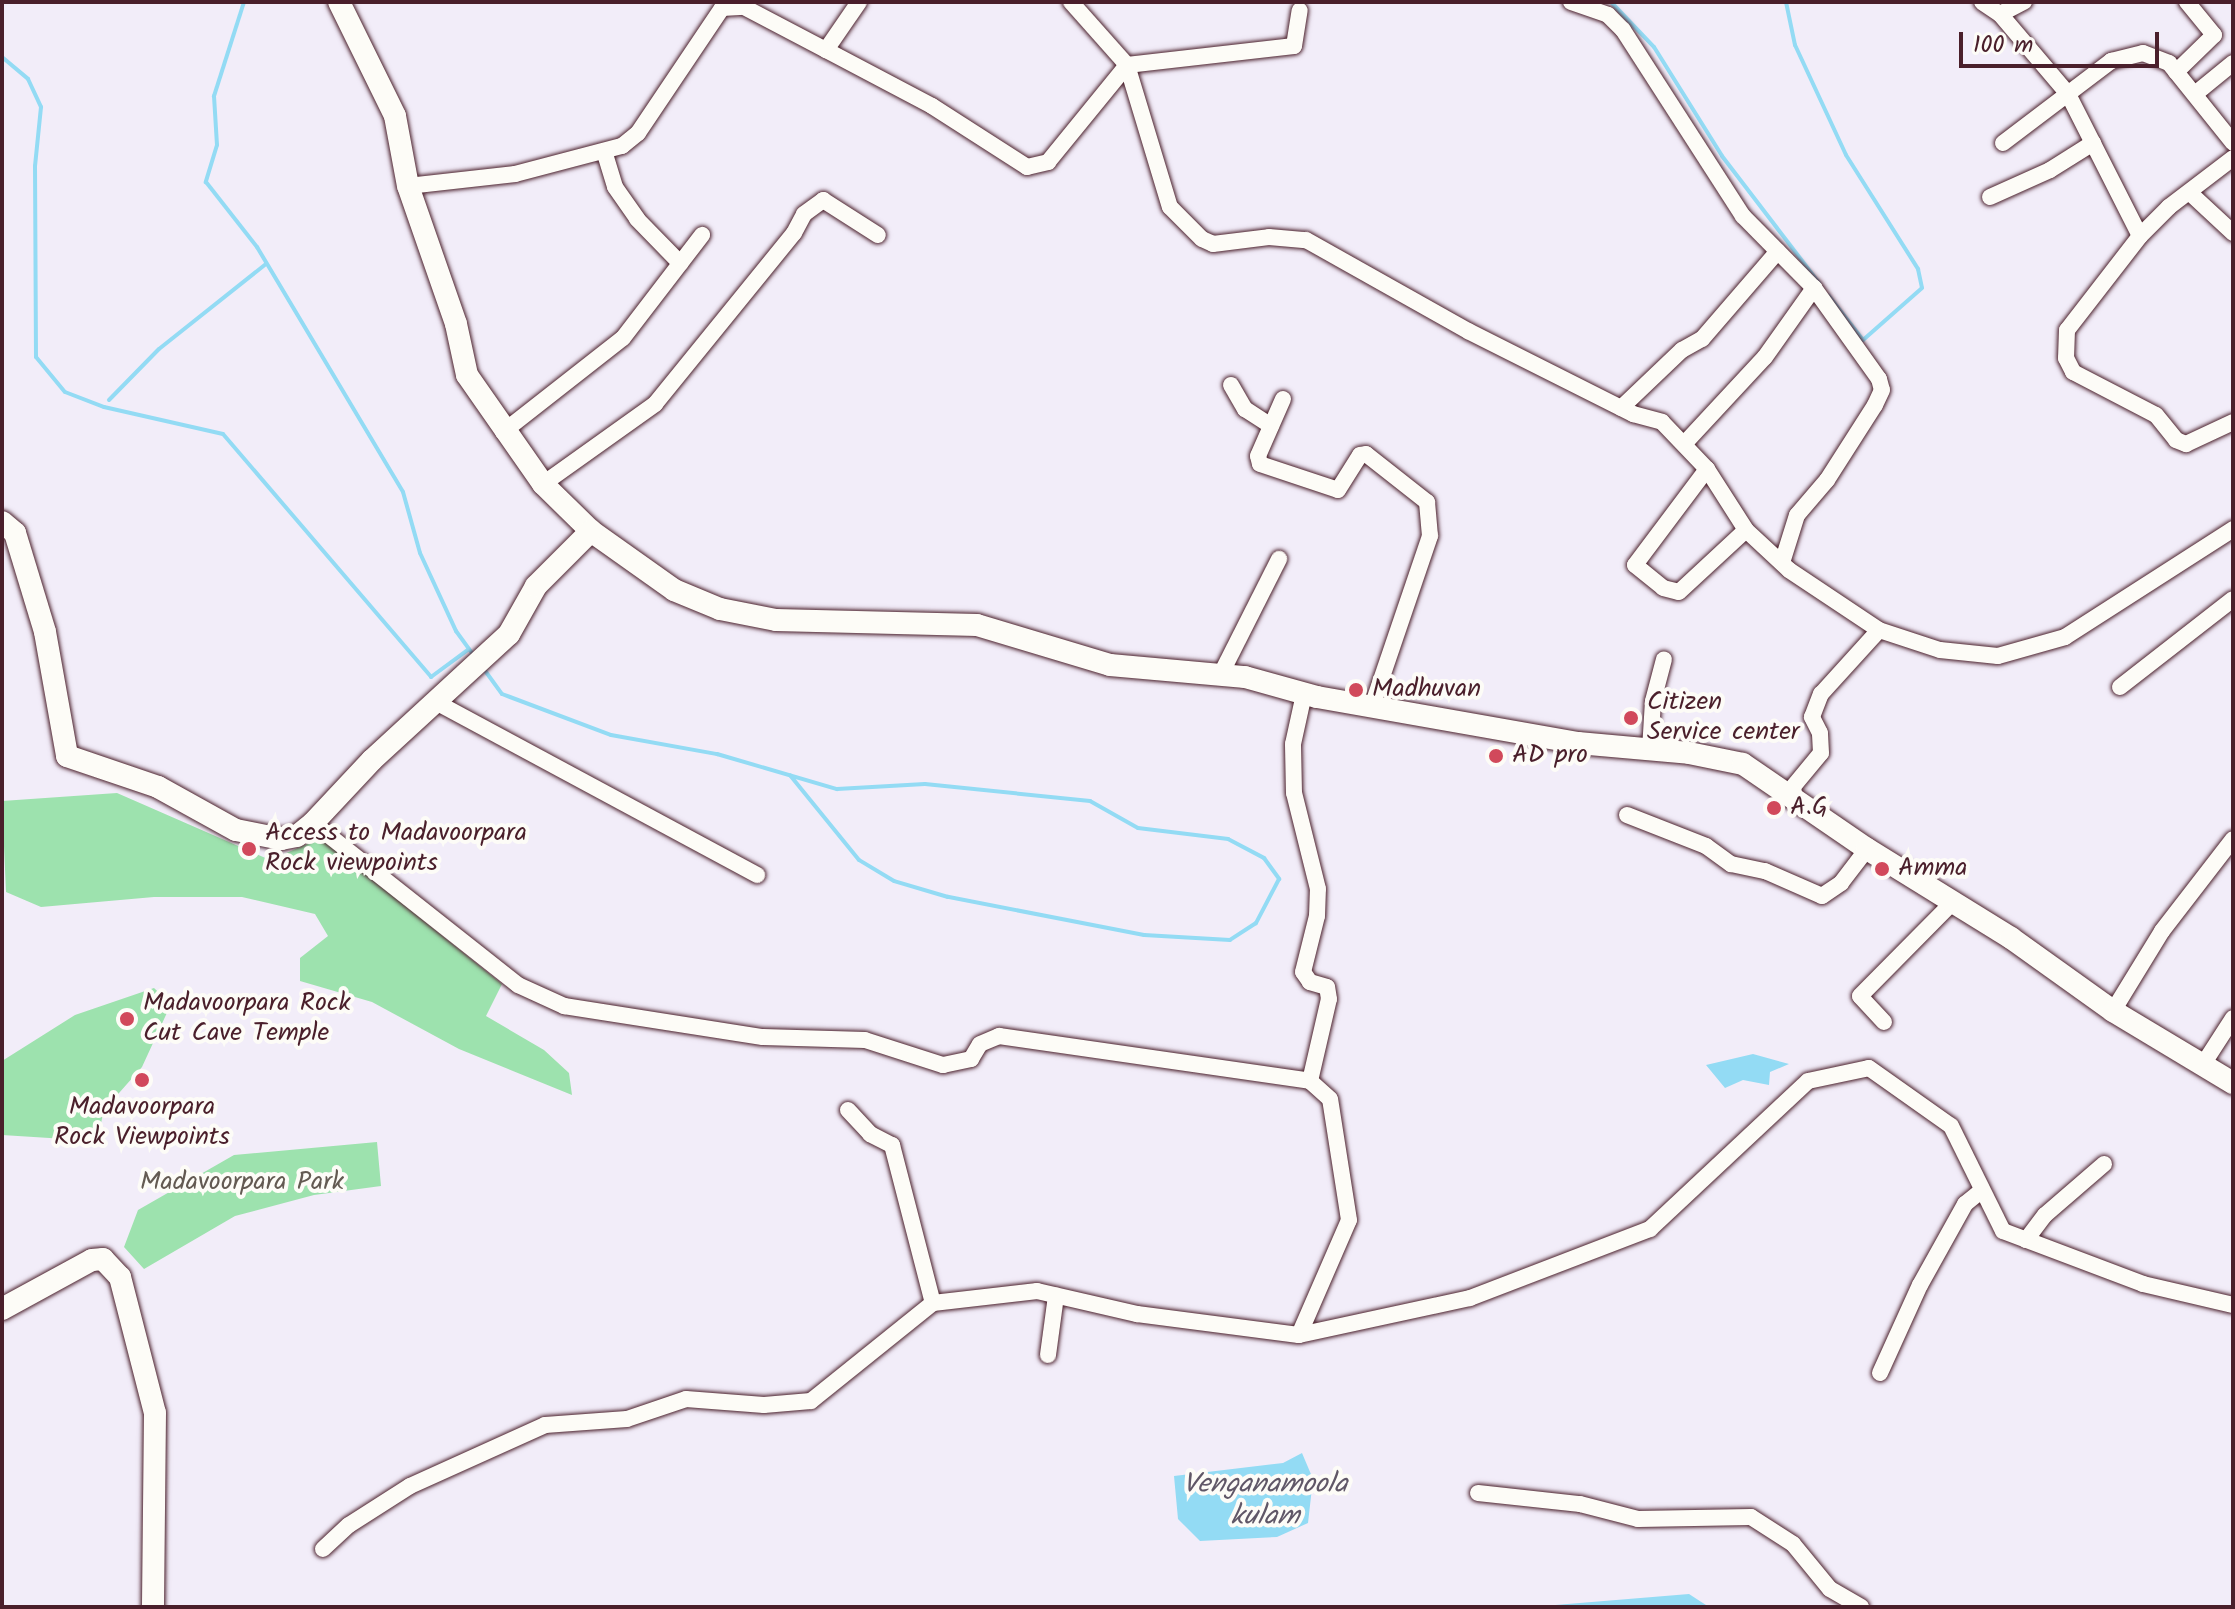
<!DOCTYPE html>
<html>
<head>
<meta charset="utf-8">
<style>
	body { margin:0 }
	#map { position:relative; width:2235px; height:1609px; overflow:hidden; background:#f2edf9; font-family:Kalam,sans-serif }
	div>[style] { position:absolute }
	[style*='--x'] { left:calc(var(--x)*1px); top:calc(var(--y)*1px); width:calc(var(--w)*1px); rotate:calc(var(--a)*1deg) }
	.green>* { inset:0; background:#9de2ae }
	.water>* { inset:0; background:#93dbf4 }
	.stream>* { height:4px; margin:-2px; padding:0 2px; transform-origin:2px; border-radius:2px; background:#93dbf4 }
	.roads { filter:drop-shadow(0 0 2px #4a1f2b) drop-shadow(0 0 2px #4a1f2b) }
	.street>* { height:16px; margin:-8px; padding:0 8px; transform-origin:8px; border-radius:8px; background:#fdfcf7 }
	.secondary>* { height:22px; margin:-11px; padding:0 11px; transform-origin:11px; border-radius:11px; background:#fdfcf7 }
	.dots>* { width:22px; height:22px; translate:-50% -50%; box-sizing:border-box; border:4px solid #fdfcf7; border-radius:50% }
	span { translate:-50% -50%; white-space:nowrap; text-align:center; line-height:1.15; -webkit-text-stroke:8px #fdfcf7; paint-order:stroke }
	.poi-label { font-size:26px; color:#4a1f2b }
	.left { translate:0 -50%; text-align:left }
	.park-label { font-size:26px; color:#635a52 }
	.water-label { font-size:28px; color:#605767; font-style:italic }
	.frame { position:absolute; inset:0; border:4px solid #4a1f2b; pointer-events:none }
	.scale { position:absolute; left:1959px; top:32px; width:200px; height:36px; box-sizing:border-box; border:4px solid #4a1f2b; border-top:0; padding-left:10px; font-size:24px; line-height:28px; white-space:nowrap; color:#4a1f2b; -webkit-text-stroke:6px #fdfcf7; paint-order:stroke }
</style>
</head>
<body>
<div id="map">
	<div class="green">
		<i style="clip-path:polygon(117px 793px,270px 860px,321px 838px,502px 984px,486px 1016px,544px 1050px,569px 1073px,572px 1095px,459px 1049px,372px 1002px,300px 981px,300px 958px,328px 936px,315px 914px,242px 897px,154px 897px,41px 907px,6px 892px,2px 801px)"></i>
		<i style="clip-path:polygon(154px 988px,171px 1004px,142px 1067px,104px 1110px,97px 1141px,2px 1135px,2px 1061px,75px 1015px)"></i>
		<i style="clip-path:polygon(377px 1142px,381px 1186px,314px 1195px,235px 1216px,144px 1269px,124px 1247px,138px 1210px,234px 1155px)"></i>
	</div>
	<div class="water">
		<i style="clip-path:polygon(1753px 1054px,1789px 1064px,1770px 1072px,1769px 1085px,1743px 1080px,1725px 1088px,1706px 1065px)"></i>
		<i style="clip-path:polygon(1302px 1453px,1313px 1479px,1308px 1523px,1277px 1537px,1200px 1541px,1178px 1519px,1174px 1476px,1283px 1463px)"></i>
		<i style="clip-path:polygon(1689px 1594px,1709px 1607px,1531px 1607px)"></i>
	</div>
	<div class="stream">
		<i style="--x:244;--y:2;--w:99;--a:107.7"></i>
		<i style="--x:214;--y:96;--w:49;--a:86.5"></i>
		<i style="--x:217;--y:145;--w:39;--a:107"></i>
		<i style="--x:206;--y:182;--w:83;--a:51.9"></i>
		<i style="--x:257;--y:247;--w:285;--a:59.2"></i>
		<i style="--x:403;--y:492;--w:63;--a:74.4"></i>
		<i style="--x:420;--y:553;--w:86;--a:65.2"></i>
		<i style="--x:456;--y:631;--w:27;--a:54"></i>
		<i style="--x:1611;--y:2;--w:62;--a:46.3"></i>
		<i style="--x:1654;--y:47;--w:128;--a:58"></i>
		<i style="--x:1722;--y:156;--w:160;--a:52.6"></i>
		<i style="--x:1786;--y:2;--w:44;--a:78.2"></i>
		<i style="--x:1795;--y:45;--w:121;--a:65.1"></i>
		<i style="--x:1846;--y:155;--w:135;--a:57.7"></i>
		<i style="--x:1918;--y:269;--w:19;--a:78"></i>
		<i style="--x:1922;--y:288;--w:79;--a:138.6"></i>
		<i style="--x:1863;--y:340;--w:56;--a:-127.7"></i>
		<i style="--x:2;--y:57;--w:34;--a:40"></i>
		<i style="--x:28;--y:79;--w:31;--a:65"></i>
		<i style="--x:41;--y:107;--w:59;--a:95.8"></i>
		<i style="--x:35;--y:166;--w:191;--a:89.7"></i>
		<i style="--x:36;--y:357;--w:45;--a:50.4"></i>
		<i style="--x:65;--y:392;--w:42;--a:21"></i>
		<i style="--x:104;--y:407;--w:122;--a:12.8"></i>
		<i style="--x:223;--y:434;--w:320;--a:49.4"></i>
		<i style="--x:431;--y:677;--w:47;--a:-36.4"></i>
		<i style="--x:109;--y:400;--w:71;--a:-45.6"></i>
		<i style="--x:159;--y:349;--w:137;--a:-38.5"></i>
		<i style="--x:486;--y:672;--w:27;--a:54"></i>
		<i style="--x:502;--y:694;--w:116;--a:20.6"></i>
		<i style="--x:611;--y:735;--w:108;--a:10.2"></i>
		<i style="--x:717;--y:754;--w:125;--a:16.3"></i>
		<i style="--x:837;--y:789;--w:88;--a:-3.3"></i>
		<i style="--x:925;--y:784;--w:166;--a:5.9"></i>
		<i style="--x:1090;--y:801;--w:55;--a:29.4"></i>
		<i style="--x:1138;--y:828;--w:91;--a:7"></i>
		<i style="--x:1228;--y:839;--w:41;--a:27.8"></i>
		<i style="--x:1264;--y:858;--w:26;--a:54"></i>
		<i style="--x:1279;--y:879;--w:50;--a:117.6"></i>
		<i style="--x:1256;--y:923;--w:31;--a:147"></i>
		<i style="--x:1230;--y:940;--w:86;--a:-176.7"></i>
		<i style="--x:1144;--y:935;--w:200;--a:-169"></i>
		<i style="--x:948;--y:897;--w:56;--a:-163.5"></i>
		<i style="--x:894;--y:881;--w:41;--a:-149"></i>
		<i style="--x:859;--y:860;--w:109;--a:-129.1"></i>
	</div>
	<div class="roads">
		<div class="street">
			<i style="--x:1071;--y:2;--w:84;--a:48.4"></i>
			<i style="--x:1127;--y:65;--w:148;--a:73.2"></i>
			<i style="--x:1170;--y:207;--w:45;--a:45"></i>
			<i style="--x:1202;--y:239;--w:12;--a:24"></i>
			<i style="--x:1213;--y:244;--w:56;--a:-7.1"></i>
			<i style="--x:1269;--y:237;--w:37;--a:5"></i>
			<i style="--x:1306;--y:240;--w:186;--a:29.3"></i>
			<i style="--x:1468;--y:331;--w:185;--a:26.7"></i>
			<i style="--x:1633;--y:414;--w:30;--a:15"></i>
			<i style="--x:1662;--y:422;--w:65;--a:46.2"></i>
			<i style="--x:1707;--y:469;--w:72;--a:57.4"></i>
			<i style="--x:1746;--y:530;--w:59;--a:42.9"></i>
			<i style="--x:1789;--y:570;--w:108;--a:33.7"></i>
			<i style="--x:1879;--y:630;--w:64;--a:18.2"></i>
			<i style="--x:1940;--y:650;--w:58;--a:5.9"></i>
			<i style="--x:1998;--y:656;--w:70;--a:-15.8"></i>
			<i style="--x:2065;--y:637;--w:200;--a:-32.7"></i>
			<i style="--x:1571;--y:2;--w:39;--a:19"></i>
			<i style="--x:1608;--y:15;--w:21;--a:45"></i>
			<i style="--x:1623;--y:30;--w:221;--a:57.2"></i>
			<i style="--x:1743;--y:216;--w:101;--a:45.4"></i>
			<i style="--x:1814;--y:288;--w:112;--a:54.5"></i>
			<i style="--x:1879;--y:379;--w:11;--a:75"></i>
			<i style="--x:1882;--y:390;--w:17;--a:115"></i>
			<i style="--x:1875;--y:405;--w:89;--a:122.6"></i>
			<i style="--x:1827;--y:480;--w:46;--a:130.6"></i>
			<i style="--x:1797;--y:515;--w:50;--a:107.4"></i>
			<i style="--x:1982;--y:2;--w:22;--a:34"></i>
			<i style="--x:2000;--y:14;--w:105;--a:49.6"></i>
			<i style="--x:2068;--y:94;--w:159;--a:63.1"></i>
			<i style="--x:2000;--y:14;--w:27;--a:-27"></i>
			<i style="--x:826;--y:50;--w:58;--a:-55.5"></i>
			<i style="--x:2176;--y:72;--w:53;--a:-44.2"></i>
			<i style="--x:2214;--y:35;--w:43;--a:-129.3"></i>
			<i style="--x:2195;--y:94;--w:49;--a:-39.2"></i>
			<i style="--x:2003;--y:143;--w:136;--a:-37.2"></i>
			<i style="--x:2111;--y:61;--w:33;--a:-14"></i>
			<i style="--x:2143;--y:53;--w:28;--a:21"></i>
			<i style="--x:2169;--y:63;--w:102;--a:51.3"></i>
			<i style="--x:605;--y:154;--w:34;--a:73"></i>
			<i style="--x:615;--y:187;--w:39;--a:55"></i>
			<i style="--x:637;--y:219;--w:62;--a:45.7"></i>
			<i style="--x:2233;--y:158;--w:81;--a:142.6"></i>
			<i style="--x:2169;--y:207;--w:41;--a:135"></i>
			<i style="--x:2140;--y:236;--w:119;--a:127.8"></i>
			<i style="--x:2067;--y:330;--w:28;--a:92"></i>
			<i style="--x:2066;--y:358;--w:16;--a:63"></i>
			<i style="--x:2073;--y:372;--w:93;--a:27.4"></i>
			<i style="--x:2156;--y:415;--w:32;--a:51"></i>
			<i style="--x:2176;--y:440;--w:11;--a:22"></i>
			<i style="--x:2186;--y:444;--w:52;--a:-25.1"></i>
			<i style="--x:408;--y:186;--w:108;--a:-6.4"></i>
			<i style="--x:515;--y:174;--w:111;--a:-14.7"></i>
			<i style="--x:622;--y:146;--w:21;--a:-39"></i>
			<i style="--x:638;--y:133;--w:151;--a:-56.1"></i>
			<i style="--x:722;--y:8;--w:22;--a:-3"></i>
			<i style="--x:744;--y:7;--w:93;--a:27.7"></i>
			<i style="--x:826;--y:50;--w:120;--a:27.8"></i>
			<i style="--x:932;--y:106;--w:113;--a:32.7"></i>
			<i style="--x:1027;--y:167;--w:22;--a:-13"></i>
			<i style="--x:1048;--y:162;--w:125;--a:-50.8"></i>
			<i style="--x:1127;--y:65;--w:168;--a:-6.5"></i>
			<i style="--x:1294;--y:46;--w:36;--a:-81"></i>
			<i style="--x:2190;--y:193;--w:59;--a:42.9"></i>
			<i style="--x:1990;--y:197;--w:66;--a:-24.2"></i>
			<i style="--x:2050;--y:170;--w:51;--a:-32.1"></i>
			<i style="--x:1231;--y:385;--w:28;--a:60"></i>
			<i style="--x:1245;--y:409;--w:31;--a:33"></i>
			<i style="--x:1283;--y:399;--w:62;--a:113.7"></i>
			<i style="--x:1258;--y:456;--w:8;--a:76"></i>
			<i style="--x:1260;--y:464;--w:82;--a:18.4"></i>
			<i style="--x:1338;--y:490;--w:41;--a:-57.8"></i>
			<i style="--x:1360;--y:455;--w:6;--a:-9"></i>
			<i style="--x:1366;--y:454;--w:78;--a:38.2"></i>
			<i style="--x:1427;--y:502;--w:34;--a:85"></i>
			<i style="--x:1430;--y:536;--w:180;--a:108.8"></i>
			<i style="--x:1621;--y:408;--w:84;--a:-43.6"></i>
			<i style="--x:1682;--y:350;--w:23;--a:-29"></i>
			<i style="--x:1702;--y:339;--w:116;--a:-49.2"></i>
			<i style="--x:503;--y:432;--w:152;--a:-38.1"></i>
			<i style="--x:623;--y:338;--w:130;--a:-52.5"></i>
			<i style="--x:1685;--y:443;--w:117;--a:-47.1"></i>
			<i style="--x:1765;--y:357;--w:85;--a:-54.6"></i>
			<i style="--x:1707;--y:469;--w:120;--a:126.9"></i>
			<i style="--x:1635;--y:565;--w:36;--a:39"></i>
			<i style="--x:1663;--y:588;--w:16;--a:14"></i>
			<i style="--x:1679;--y:592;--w:91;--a:-42.8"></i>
			<i style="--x:543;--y:484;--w:138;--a:-35.5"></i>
			<i style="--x:655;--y:404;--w:220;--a:-50.9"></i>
			<i style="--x:794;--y:233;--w:21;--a:-62"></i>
			<i style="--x:804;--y:214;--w:24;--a:-36"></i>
			<i style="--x:823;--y:200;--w:65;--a:32.5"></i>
			<i style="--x:1221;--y:674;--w:129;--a:-63.2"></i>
			<i style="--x:2120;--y:687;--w:143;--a:-37.9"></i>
			<i style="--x:434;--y:701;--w:367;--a:28.3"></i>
			<i style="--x:1650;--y:750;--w:49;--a:-86.5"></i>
			<i style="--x:1653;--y:701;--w:43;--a:-75.3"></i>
			<i style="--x:1787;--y:794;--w:53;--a:-50.3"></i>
			<i style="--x:1821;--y:753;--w:20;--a:-93"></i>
			<i style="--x:1820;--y:733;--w:18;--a:-117"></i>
			<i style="--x:1812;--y:717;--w:25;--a:-69"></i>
			<i style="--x:1821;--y:694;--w:86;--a:-47.8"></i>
			<i style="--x:1627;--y:815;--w:85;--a:21.4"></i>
			<i style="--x:1706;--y:846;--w:31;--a:36"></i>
			<i style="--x:1731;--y:864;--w:35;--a:12"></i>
			<i style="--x:1765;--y:871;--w:62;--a:23.7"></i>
			<i style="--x:1822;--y:896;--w:23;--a:-34"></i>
			<i style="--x:1841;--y:883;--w:43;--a:-52.6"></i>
			<i style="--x:313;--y:823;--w:261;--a:38.3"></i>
			<i style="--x:518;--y:985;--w:51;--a:24.5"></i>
			<i style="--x:564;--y:1006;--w:201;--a:8.9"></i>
			<i style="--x:763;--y:1037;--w:102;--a:1.7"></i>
			<i style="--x:865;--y:1040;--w:82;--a:17.8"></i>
			<i style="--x:943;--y:1065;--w:29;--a:-12"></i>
			<i style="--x:971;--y:1059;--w:17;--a:-59"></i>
			<i style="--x:980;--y:1044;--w:21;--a:-23"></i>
			<i style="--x:999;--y:1036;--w:314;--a:8.2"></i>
			<i style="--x:2113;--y:1011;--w:94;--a:-58.5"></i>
			<i style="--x:2162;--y:931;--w:116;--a:-52.3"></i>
			<i style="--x:1884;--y:1022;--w:35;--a:-133"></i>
			<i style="--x:1860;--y:996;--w:132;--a:-45.3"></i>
			<i style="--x:2202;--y:1066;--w:57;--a:-57.1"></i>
			<i style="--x:848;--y:1110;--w:33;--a:47"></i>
			<i style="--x:870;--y:1134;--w:25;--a:27"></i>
			<i style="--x:892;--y:1145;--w:163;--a:75.5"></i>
			<i style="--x:2026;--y:1240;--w:31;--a:-53"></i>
			<i style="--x:2045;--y:1215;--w:78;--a:-40.8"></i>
			<i style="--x:1299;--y:1335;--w:125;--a:-66.5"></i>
			<i style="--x:1349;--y:1220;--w:122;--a:-98.9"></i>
			<i style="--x:1330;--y:1099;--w:27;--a:-138"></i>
			<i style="--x:1310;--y:1081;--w:84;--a:-77"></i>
			<i style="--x:1329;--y:999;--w:12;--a:-99"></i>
			<i style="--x:1327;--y:987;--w:18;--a:-164"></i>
			<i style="--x:1310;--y:982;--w:12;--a:-125"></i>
			<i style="--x:1303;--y:972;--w:58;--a:-76"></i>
			<i style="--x:1317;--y:916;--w:27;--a:-88"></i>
			<i style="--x:1318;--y:889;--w:99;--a:-104"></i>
			<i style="--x:1294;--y:793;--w:49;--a:-91.2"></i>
			<i style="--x:1293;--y:744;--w:51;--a:-77.6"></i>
			<i style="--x:1048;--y:1355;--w:60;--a:-82.3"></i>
			<i style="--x:1880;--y:1373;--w:97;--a:-65.6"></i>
			<i style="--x:1920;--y:1285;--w:93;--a:-60.9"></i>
			<i style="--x:1965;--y:1204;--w:22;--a:-39"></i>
			<i style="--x:1478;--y:1493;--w:103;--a:6.2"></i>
			<i style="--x:1580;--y:1504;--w:60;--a:14.5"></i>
			<i style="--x:1638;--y:1519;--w:113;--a:-1"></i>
			<i style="--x:1751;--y:1517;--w:50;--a:32.7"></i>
			<i style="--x:1793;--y:1544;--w:58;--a:50.6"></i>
			<i style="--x:1830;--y:1589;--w:36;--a:30"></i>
			<i style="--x:323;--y:1549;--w:35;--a:-43"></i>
			<i style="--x:349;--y:1525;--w:72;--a:-32.6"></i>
			<i style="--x:410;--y:1486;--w:148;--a:-24.3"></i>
			<i style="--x:545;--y:1425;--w:82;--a:-4.2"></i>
			<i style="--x:627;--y:1419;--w:62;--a:-18.7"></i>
			<i style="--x:686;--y:1399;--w:78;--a:4.4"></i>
			<i style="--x:764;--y:1405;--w:47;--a:-4.9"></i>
			<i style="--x:811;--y:1401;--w:156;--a:-38.8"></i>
			<i style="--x:933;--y:1303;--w:105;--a:-6.6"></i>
			<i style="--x:1037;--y:1291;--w:103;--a:13"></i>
			<i style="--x:1137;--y:1314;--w:163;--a:7.4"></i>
			<i style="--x:1299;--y:1335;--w:175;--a:-12.2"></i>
			<i style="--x:1470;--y:1298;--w:193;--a:-21"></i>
			<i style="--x:1650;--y:1229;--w:216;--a:-43.1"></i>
			<i style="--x:1808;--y:1081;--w:62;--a:-12"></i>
			<i style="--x:1869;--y:1068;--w:100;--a:35.3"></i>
			<i style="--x:1951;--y:1126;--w:117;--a:63.7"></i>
			<i style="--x:2003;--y:1231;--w:150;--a:20.7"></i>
			<i style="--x:2143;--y:1284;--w:92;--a:13.1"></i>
		</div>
		<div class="secondary">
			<i style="--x:339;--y:2;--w:127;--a:63.8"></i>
			<i style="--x:395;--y:116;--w:71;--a:79.5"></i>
			<i style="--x:408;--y:186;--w:146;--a:70.8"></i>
			<i style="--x:456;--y:324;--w:52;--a:77.8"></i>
			<i style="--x:467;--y:375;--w:133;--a:55.1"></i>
			<i style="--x:543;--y:484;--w:67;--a:44.4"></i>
			<i style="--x:591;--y:531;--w:102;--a:35.4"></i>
			<i style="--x:674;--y:590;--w:50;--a:22.4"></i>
			<i style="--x:720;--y:609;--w:57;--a:11.1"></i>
			<i style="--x:776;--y:620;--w:201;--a:1.4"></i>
			<i style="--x:977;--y:625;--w:139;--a:16.7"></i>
			<i style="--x:1110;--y:665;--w:136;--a:5.1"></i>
			<i style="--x:1245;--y:677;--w:75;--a:15.5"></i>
			<i style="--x:1317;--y:697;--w:265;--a:10"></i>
			<i style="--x:1578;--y:743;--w:111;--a:5.1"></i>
			<i style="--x:1689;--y:753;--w:55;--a:11.5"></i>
			<i style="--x:1743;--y:764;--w:150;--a:34.4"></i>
			<i style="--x:1867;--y:849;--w:169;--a:31.7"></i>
			<i style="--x:2011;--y:938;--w:125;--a:35.6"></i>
			<i style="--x:2113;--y:1011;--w:140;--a:31"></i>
			<i style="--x:2;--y:522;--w:17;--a:40"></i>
			<i style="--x:15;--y:533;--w:103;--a:73.1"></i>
			<i style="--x:45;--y:632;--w:126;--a:79.9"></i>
			<i style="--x:67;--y:756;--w:96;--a:18.8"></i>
			<i style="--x:158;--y:787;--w:89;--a:28.9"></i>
			<i style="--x:236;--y:830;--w:46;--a:11.3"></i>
			<i style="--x:281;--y:839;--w:16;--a:-11"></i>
			<i style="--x:297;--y:836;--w:21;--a:-39"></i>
			<i style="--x:313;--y:823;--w:86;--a:-46.9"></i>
			<i style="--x:372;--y:760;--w:186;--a:-42.6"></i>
			<i style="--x:509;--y:634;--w:55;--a:-60.6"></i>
			<i style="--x:536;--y:586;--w:78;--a:-45"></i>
			<i style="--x:2;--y:1309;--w:102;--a:-28.6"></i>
			<i style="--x:92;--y:1260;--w:11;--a:-5"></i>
			<i style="--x:103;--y:1259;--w:25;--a:47"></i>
			<i style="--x:120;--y:1277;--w:140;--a:75.6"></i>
			<i style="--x:155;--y:1413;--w:194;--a:90.6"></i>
		</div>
	</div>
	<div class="dots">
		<i style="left:1356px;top:690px;background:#d1495b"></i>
		<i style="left:1631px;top:718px;background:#d1495b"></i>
		<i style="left:1496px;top:756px;background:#d1495b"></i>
		<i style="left:1774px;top:808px;background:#d1495b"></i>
		<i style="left:249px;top:849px;background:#d1495b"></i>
		<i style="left:1882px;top:869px;background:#d1495b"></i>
		<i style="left:127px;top:1019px;background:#d1495b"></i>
		<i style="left:142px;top:1080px;background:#d1495b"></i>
	</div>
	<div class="poi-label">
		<span class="left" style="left:1372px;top:690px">Madhuvan</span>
		<span class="left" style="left:1647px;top:718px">Citizen<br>Service center</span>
		<span class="left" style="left:1512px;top:756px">AD pro</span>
		<span class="left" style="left:1790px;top:808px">A.G</span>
		<span class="left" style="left:265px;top:849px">Access to Madavoorpara<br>Rock viewpoints</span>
		<span class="left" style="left:1898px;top:869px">Amma</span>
		<span class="left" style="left:143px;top:1019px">Madavoorpara Rock<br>Cut Cave Temple</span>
		<span style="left:142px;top:1123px">Madavoorpara<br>Rock Viewpoints</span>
	</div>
	<div class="park-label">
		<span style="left:242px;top:1183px">Madavoorpara Park</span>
	</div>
	<div class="water-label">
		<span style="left:1265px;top:1501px">Venganamoola<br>kulam</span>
	</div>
	<div class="frame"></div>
	<div class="scale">100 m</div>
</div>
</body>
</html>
